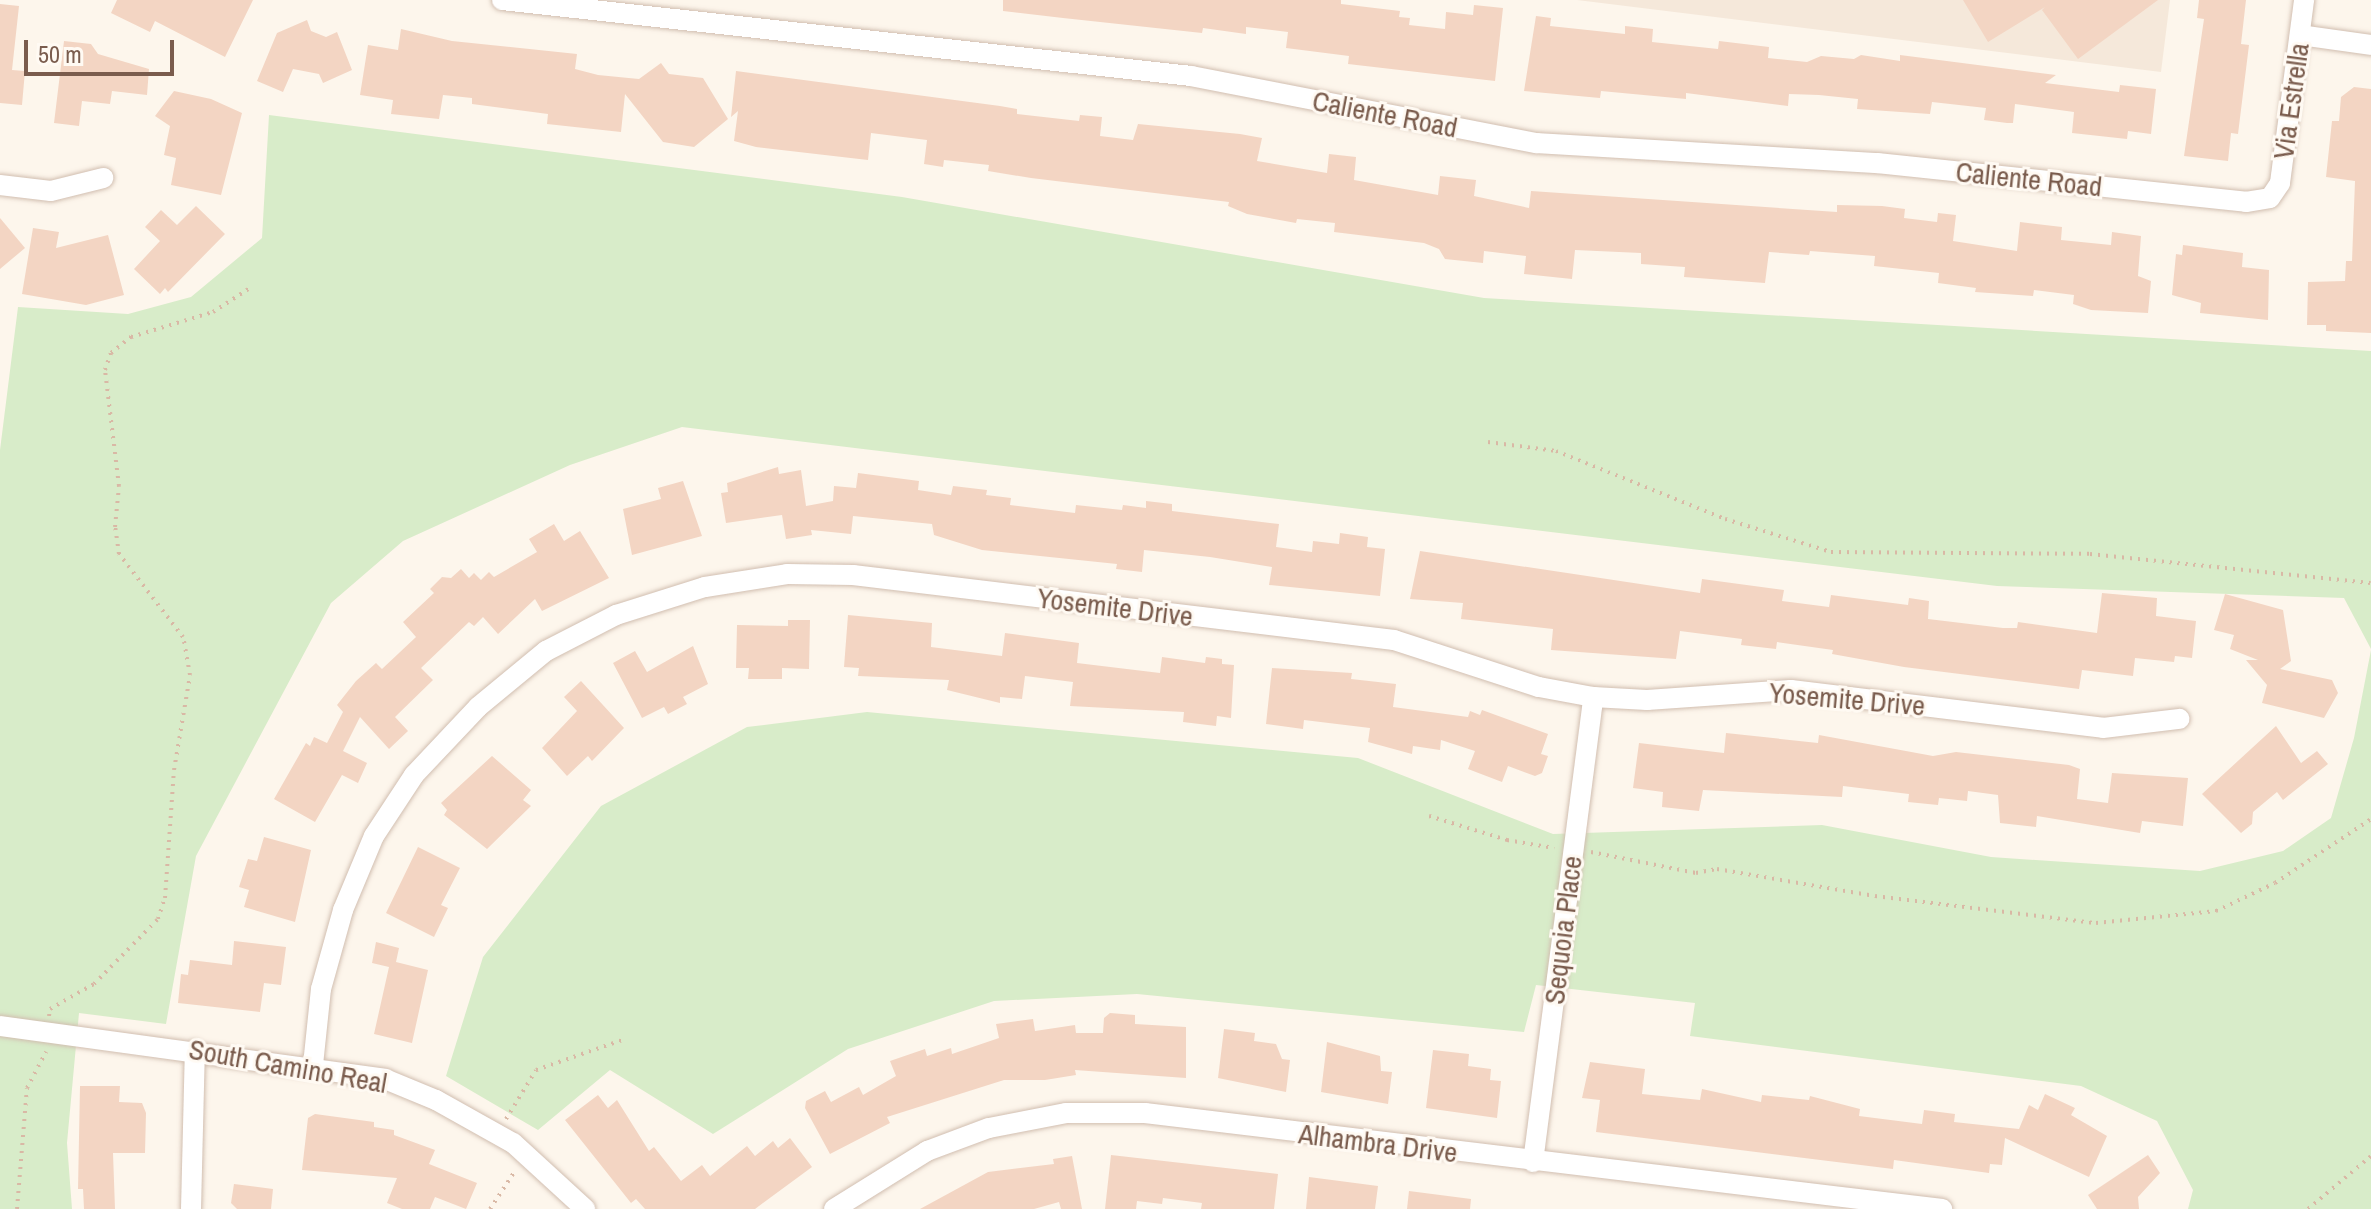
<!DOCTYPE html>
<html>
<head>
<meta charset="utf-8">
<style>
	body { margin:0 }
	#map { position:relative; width:2371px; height:1209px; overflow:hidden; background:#fdf6ec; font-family:"Archivo Narrow",sans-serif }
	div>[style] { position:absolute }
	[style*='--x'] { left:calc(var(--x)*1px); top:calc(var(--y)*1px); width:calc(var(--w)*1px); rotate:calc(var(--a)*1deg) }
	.residential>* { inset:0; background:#f5e8da }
	.green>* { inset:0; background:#d8ecc9 }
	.building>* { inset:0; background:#f3d5c3 }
	.path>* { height:4px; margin-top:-2px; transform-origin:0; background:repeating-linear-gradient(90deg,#d9b8a5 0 2px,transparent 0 8px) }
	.roads { filter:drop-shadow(0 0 2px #d1beb0) drop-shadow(0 0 2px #d1beb0) }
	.minor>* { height:20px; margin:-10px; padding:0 10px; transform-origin:10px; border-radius:10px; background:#fff }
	span { translate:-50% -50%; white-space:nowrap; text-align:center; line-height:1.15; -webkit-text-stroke:6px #fffaf3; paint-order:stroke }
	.street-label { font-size:28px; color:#7a5c4d }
	.scale { position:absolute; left:24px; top:40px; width:150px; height:36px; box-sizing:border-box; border:4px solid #7a5c4d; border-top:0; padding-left:10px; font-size:24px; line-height:28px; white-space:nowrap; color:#7a5c4d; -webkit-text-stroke:6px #fffaf3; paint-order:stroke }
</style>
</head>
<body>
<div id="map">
	<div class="residential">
		<i style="clip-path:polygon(1577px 0,2170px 0,2161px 72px)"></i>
	</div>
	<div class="green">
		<i style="clip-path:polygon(269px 115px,902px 197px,1484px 298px,2371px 351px,2371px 649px,2344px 598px,1997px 586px,682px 427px,570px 465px,403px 541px,331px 603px,196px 856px,166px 1024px,79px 1013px,67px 1143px,72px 1209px,0 1209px,0 450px,18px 307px,128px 314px,191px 297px,262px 238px)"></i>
		<i style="clip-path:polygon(2371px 650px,2371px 1209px,2188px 1209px,2193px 1190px,2157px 1121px,2081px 1086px,1690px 1036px,1695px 1003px,1536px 985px,1524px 1032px,1137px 994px,994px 1001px,848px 1049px,713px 1134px,610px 1070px,538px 1130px,446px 1076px,483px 957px,601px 806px,747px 727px,867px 712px,1358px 758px,1553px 834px,1822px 825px,1991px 857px,2200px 871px,2283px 851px,2331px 818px,2354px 738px)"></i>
	</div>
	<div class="building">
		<i style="clip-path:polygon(117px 0,253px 0,225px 57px,155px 21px,150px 32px,111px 13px)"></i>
		<i style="clip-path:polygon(1003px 0,1341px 0,1341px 4px,1400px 11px,1399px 17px,1410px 18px,1409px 25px,1445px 29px,1446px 12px,1473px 15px,1474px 5px,1503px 8px,1495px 81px,1348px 64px,1349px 56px,1286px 48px,1288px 32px,1246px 27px,1246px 34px,1203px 28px,1202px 33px,1063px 18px,1003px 11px)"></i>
		<i style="clip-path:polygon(1963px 0,2158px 0,2078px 59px,2042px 10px,2045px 7px,1988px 42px)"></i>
		<i style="clip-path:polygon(2199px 0,2246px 0,2241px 44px,2249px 45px,2238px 134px,2231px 133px,2228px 161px,2184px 156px,2204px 19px,2197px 18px)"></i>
		<i style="clip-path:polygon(0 4px,19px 6px,12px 70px,25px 71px,22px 105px,0 103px)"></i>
		<i style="clip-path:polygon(1536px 16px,1551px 18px,1550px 26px,1625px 34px,1625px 26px,1653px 29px,1652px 42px,1718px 49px,1719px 41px,1769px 47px,1768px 58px,1807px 62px,1821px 56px,1854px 59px,1861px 55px,1900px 61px,1900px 55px,2056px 75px,2045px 83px,2119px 92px,2120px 85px,2156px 89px,2151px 134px,2128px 131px,2127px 139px,2072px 133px,2074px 112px,2015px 104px,2013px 123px,2007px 123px,1984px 120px,1986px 108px,1932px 102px,1930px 114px,1857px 109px,1858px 99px,1819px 95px,1789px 94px,1788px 106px,1686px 93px,1686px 99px,1601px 91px,1600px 98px,1524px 91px)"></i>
		<i style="clip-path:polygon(307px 20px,311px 31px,326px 37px,337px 32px,352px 70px,323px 83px,319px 74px,293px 69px,283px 92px,257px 81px,277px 33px)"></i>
		<i style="clip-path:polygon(401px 29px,452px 41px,577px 54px,575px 69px,598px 75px,639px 79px,661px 63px,669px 74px,703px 78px,728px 119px,694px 147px,663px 142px,625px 94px,621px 132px,547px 124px,548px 114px,472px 104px,472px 98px,443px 95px,439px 119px,391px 114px,393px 100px,360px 95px,368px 45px,398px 50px)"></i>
		<i style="clip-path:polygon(64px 41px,91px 44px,98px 54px,149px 69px,147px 95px,112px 91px,110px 104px,82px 101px,79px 126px,54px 123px)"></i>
		<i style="clip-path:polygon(736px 71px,1000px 106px,1017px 109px,1017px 114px,1079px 121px,1080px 115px,1102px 117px,1100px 136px,1133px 140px,1138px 124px,1240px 134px,1262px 138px,1257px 161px,1327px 173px,1329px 154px,1356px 157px,1354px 180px,1438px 195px,1440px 176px,1476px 180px,1474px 196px,1529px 208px,1531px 191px,1837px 212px,1837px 205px,1882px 206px,1905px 209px,1904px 218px,1937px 222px,1938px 213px,1956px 215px,1953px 241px,2017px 251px,2020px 222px,2062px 227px,2061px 240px,2111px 245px,2112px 232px,2141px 236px,2138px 276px,2151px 281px,2148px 313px,2091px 310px,2073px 304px,2074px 295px,2034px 290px,2033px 296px,1975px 292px,1976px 288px,1938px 283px,1939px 273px,1874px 266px,1875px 256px,1810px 251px,1809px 255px,1769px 252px,1765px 283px,1684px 277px,1685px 267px,1641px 264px,1641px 253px,1575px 250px,1572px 279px,1524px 274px,1526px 256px,1484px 251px,1483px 263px,1445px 259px,1439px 249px,1424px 243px,1334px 232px,1335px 223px,1297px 219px,1296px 223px,1247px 214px,1228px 206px,1229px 202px,1031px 178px,988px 171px,989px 165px,944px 160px,943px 167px,924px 164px,927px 140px,871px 133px,868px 160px,756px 147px,734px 141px,738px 111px,731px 117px)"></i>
		<i style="clip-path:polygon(2354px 87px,2371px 89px,2371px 333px,2326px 331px,2326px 325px,2307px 325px,2308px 282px,2345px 281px,2346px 261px,2352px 261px,2355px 181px,2326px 177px,2332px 121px,2339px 121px,2341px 97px)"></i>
		<i style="clip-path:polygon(174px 91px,211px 99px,242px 113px,221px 195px,171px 185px,176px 158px,164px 155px,170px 126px,155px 116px)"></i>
		<i style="clip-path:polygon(196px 206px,225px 234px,168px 292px,165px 288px,160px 294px,134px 269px,160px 241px,145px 227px,161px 210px,177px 225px)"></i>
		<i style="clip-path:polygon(0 218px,25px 248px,0 269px)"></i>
		<i style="clip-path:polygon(33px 228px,59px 232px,56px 248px,108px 235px,124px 295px,86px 305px,22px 294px)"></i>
		<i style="clip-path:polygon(2183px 245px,2243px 253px,2242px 267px,2269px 270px,2268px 320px,2200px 313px,2201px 303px,2172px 295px,2176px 254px,2182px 255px)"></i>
		<i style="clip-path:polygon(778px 467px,779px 474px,801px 470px,806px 506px,833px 501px,834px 486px,856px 488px,858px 473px,919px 481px,918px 490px,951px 495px,953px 486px,987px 490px,986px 495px,1011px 498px,1010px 505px,1075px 513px,1076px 505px,1122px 510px,1123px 505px,1146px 508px,1146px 501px,1172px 504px,1172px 511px,1279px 524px,1276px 547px,1312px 552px,1313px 541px,1339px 544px,1340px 533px,1368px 537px,1367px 547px,1385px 549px,1380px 596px,1269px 585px,1272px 567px,1210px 557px,1144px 550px,1142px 572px,1116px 569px,1117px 564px,982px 550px,934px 535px,932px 524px,853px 516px,851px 534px,811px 530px,812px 535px,786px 539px,782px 515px,726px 523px,721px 493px,728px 492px,727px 483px)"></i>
		<i style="clip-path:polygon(683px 481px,702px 536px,632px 555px,623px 509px,661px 499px,658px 488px)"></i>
		<i style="clip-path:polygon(554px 524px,564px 541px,580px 531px,609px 578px,542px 611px,535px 599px,498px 634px,483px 617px,474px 626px,469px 622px,421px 668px,433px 680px,395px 717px,408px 731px,389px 749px,360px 717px,343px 751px,367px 763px,358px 783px,342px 775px,315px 822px,274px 799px,306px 743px,310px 746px,314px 737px,327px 743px,343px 712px,337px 705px,356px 681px,376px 663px,382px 669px,416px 637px,403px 622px,434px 593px,430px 589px,442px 577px,451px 578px,461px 569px,469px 578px,474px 573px,481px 580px,489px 572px,494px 577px,537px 552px,529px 539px)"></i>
		<i style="clip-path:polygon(1420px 551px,1700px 593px,1702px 579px,1784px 590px,1782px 601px,1829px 607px,1831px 595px,1908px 605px,1909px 598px,1929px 601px,1928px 619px,2003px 628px,2017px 628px,2018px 622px,2097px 633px,2102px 593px,2157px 598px,2156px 616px,2196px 621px,2192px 658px,2175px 656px,2174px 662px,2135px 658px,2133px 676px,2082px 670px,2079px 689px,1904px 667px,1832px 654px,1833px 650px,1777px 642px,1776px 649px,1741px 645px,1742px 639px,1680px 631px,1676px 659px,1551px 650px,1553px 629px,1461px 619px,1463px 603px,1410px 599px)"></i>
		<i style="clip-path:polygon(2225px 594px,2283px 610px,2291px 661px,2280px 669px,2332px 680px,2338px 693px,2324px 718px,2262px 703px,2267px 685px,2246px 660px,2258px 660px,2230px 649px,2234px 635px,2214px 630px)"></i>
		<i style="clip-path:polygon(848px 615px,932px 623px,931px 647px,1002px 656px,1005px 633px,1079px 643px,1077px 663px,1160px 673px,1162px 657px,1205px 663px,1206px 657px,1222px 659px,1222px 664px,1234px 665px,1231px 718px,1217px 716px,1216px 726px,1183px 722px,1184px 712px,1070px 706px,1073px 682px,1025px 676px,1022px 699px,1000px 697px,1000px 703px,947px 690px,949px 680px,858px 676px,859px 668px,844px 667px)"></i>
		<i style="clip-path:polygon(788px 620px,810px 620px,809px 669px,782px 668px,782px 679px,748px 679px,749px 668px,736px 668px,737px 625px,788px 626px)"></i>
		<i style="clip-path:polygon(693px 646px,708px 684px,683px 697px,687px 704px,668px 714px,664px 707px,642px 718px,613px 663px,635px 651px,647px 672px)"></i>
		<i style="clip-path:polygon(1272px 668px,1352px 673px,1351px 679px,1396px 684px,1393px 707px,1468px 717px,1470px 711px,1480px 715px,1482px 710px,1548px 734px,1541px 754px,1548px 756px,1542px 773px,1535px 776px,1508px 766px,1502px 782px,1468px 769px,1475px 751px,1441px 740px,1440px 750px,1413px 746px,1412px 754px,1368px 742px,1370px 728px,1304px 720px,1303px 729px,1266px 724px)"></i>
		<i style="clip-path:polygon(581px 681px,624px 728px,592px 761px,588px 756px,567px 776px,542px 748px,577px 711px,564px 697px)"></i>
		<i style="clip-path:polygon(2276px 726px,2301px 763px,2317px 751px,2328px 764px,2283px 800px,2277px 792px,2253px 812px,2252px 824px,2241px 833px,2202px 794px)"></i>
		<i style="clip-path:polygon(1726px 733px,1818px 743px,1819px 735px,1933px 756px,1956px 752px,2069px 765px,2080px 769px,2077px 799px,2108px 803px,2112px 773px,2188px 778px,2183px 826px,2142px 821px,2140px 833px,2037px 816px,2036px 827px,2000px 823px,1998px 795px,1968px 791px,1967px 801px,1939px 798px,1938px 805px,1908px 802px,1909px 794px,1843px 786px,1842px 797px,1703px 790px,1699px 811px,1662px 807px,1663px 792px,1633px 788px,1639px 743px,1724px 753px)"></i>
		<i style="clip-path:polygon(492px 756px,531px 790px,523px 800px,531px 806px,487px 849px,444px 815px,447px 810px,441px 803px)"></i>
		<i style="clip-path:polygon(264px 837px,311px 850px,295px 922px,244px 907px,249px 890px,239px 887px,248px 859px,257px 861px)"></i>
		<i style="clip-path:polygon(418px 847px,460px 868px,441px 905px,448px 908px,434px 937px,386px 913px)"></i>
		<i style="clip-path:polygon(234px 941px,286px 947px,281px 985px,264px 983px,260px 1012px,178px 1003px,181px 974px,188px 975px,190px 960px,232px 965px)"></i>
		<i style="clip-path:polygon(376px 942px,399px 948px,396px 962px,428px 970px,412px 1043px,374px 1034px,389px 967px,372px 963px)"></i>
		<i style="clip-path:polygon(1110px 1013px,1135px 1015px,1135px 1024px,1186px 1027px,1186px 1078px,1075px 1070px,1076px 1075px,1045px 1080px,1004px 1080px,887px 1117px,890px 1123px,830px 1154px,805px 1108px,806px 1101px,825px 1091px,831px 1102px,859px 1087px,863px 1095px,896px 1076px,890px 1061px,925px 1049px,927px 1056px,951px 1048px,952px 1054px,999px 1038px,996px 1024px,1033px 1019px,1035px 1031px,1075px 1025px,1076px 1033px,1103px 1033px,1104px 1018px)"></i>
		<i style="clip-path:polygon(1224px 1029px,1255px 1033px,1254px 1041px,1276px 1044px,1282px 1059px,1290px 1060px,1286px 1092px,1218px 1078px)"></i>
		<i style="clip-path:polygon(1327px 1042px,1380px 1056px,1381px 1071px,1392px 1072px,1388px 1104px,1321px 1092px)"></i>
		<i style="clip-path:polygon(1433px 1050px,1469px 1054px,1468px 1066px,1491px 1069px,1490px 1080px,1501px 1081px,1497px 1118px,1426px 1108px)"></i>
		<i style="clip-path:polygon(1590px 1062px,1645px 1069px,1642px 1094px,1700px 1100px,1702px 1089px,1761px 1102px,1762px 1095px,1809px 1100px,1810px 1096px,1860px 1109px,1859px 1116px,1922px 1124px,1924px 1110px,1955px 1114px,1954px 1122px,2019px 1129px,2029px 1105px,2038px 1110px,2045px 1094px,2075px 1108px,2071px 1115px,2107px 1136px,2089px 1177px,2005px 1138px,2002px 1165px,1990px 1164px,1989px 1173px,1894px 1160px,1893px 1169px,1596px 1132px,1600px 1100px,1582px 1098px)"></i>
		<i style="clip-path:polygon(80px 1086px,120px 1086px,119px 1102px,142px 1103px,146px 1113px,145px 1153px,113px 1153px,115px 1209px,84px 1209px,83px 1189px,78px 1189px)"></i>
		<i style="clip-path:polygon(598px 1095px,608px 1108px,617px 1100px,649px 1151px,654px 1147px,681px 1181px,702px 1165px,710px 1176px,747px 1146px,755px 1156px,773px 1141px,778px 1148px,790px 1138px,812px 1167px,755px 1209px,645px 1209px,636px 1199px,631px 1203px,565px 1120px)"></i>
		<i style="clip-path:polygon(315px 1114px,374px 1122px,374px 1127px,394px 1130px,394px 1135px,435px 1150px,429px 1164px,477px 1183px,466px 1209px,435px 1197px,430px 1209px,402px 1209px,387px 1203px,397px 1178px,302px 1170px,308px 1118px)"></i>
		<i style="clip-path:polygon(1111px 1155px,1278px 1174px,1274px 1209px,1201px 1209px,1202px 1203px,1163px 1198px,1162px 1204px,1137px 1201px,1136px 1209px,1105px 1209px)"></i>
		<i style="clip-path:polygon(2148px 1155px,2160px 1173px,2138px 1197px,2139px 1209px,2097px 1209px,2088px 1195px)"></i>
		<i style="clip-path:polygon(1072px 1156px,1082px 1209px,1061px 1209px,1059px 1202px,1034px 1209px,920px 1209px,988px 1172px,1054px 1164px,1053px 1159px)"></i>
		<i style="clip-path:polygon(1309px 1177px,1378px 1186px,1375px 1209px,1306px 1209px)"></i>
		<i style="clip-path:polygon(234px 1184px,273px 1189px,271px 1209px,237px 1209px,231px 1203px)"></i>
		<i style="clip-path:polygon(1409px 1191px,1471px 1199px,1470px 1209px,1407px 1209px)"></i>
	</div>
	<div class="path">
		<i style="--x:1488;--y:442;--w:69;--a:7.5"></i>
		<i style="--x:1556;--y:451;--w:182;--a:21.9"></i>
		<i style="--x:1725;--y:519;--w:111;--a:17.3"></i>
		<i style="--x:1831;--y:552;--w:259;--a:0.4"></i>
		<i style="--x:2090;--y:554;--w:282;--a:5.9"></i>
		<i style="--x:1429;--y:816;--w:82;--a:17.1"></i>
		<i style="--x:1507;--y:840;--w:48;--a:9.7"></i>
		<i style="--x:1591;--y:852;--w:107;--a:11.3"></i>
		<i style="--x:1696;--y:873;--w:21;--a:-11"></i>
		<i style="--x:1717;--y:869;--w:160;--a:9.7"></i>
		<i style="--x:1875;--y:896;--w:223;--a:7"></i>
		<i style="--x:2096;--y:923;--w:121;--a:-5.7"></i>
		<i style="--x:2216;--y:911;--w:65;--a:-25.4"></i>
		<i style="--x:2275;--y:883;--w:115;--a:-33.7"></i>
		<i style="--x:49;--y:1016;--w:7;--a:-82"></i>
		<i style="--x:50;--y:1009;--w:51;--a:-29.6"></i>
		<i style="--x:94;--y:984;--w:91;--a:-45.4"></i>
		<i style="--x:158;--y:919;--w:22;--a:-72"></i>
		<i style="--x:165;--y:898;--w:128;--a:-86"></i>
		<i style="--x:174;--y:770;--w:96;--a:-80.4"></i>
		<i style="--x:190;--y:675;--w:39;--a:-100"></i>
		<i style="--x:183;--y:637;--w:105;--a:-127.6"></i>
		<i style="--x:119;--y:554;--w:27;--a:-98"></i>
		<i style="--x:115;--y:527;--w:41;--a:-84.4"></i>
		<i style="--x:119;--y:486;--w:117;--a:-96.9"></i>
		<i style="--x:105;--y:370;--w:18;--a:-71"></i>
		<i style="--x:111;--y:353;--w:26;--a:-39"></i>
		<i style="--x:131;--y:337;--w:86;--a:-17"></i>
		<i style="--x:213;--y:312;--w:44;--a:-33"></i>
		<i style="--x:506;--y:1119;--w:57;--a:-58.5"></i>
		<i style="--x:536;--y:1070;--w:91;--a:-19.2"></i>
		<i style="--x:17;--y:1209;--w:121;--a:-85.3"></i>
		<i style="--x:27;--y:1088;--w:41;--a:-62.2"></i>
		<i style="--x:490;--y:1209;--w:45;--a:-56.7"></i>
		<i style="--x:2308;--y:1209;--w:82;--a:-40.1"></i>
	</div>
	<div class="roads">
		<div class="minor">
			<i style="--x:502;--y:0;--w:693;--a:6.29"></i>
			<i style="--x:1191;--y:76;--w:352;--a:11"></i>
			<i style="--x:1537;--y:143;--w:341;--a:3.4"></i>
			<i style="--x:1877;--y:163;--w:371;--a:6"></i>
			<i style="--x:2246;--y:202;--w:24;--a:-9"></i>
			<i style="--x:2270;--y:198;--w:18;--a:-56"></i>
			<i style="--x:2280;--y:183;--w:185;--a:-82.5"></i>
			<i style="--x:2300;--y:35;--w:72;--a:8"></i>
			<i style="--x:0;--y:185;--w:51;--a:6.7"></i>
			<i style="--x:51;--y:191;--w:54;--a:-14"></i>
			<i style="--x:0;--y:1026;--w:389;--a:7.8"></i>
			<i style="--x:385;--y:1079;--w:55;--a:22.4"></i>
			<i style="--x:436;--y:1100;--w:88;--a:29.2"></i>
			<i style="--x:513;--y:1143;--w:98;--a:42.5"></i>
			<i style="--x:313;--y:1065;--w:76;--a:-84"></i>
			<i style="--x:321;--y:989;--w:82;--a:-74.4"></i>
			<i style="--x:343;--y:910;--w:80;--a:-67.3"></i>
			<i style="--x:374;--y:836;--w:73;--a:-56.7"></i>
			<i style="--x:414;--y:775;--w:93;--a:-46.7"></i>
			<i style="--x:478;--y:707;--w:88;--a:-39.5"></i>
			<i style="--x:546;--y:651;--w:79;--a:-27.2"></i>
			<i style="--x:616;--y:615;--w:93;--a:-17.5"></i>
			<i style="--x:705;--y:587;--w:83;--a:-9"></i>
			<i style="--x:787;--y:574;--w:66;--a:0.9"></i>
			<i style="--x:853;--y:575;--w:545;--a:6.85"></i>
			<i style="--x:1394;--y:640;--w:152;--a:18"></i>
			<i style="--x:1539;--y:687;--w:55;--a:10.5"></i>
			<i style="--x:1593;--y:697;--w:54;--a:3.2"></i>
			<i style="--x:1647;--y:700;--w:144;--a:-4"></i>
			<i style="--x:1791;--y:690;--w:314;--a:6.9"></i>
			<i style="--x:2103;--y:728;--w:77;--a:-6.8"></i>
			<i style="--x:1533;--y:1162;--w:469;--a:-82.6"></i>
			<i style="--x:191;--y:1209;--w:159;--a:-88.6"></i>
			<i style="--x:834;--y:1209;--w:110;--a:-31.9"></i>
			<i style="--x:927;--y:1151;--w:66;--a:-20.4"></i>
			<i style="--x:989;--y:1128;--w:78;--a:-11"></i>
			<i style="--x:1066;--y:1113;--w:79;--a:0"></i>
			<i style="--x:1145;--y:1113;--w:803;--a:6.87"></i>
		</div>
	</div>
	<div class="street-label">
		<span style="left:2291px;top:101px;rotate:-82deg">Via Estrella</span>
		<span style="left:1385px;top:114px;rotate:11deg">Caliente Road</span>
		<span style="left:2029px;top:179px;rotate:6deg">Caliente Road</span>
		<span style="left:1115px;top:607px;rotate:7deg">Yosemite Drive</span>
		<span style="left:1847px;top:699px;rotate:5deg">Yosemite Drive</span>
		<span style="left:1563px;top:930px;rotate:-83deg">Sequoia Place</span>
		<span style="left:288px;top:1066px;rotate:10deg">South Camino Real</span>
		<span style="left:1378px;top:1143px;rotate:7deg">Alhambra Drive</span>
	</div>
	<div class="scale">50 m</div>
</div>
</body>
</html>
